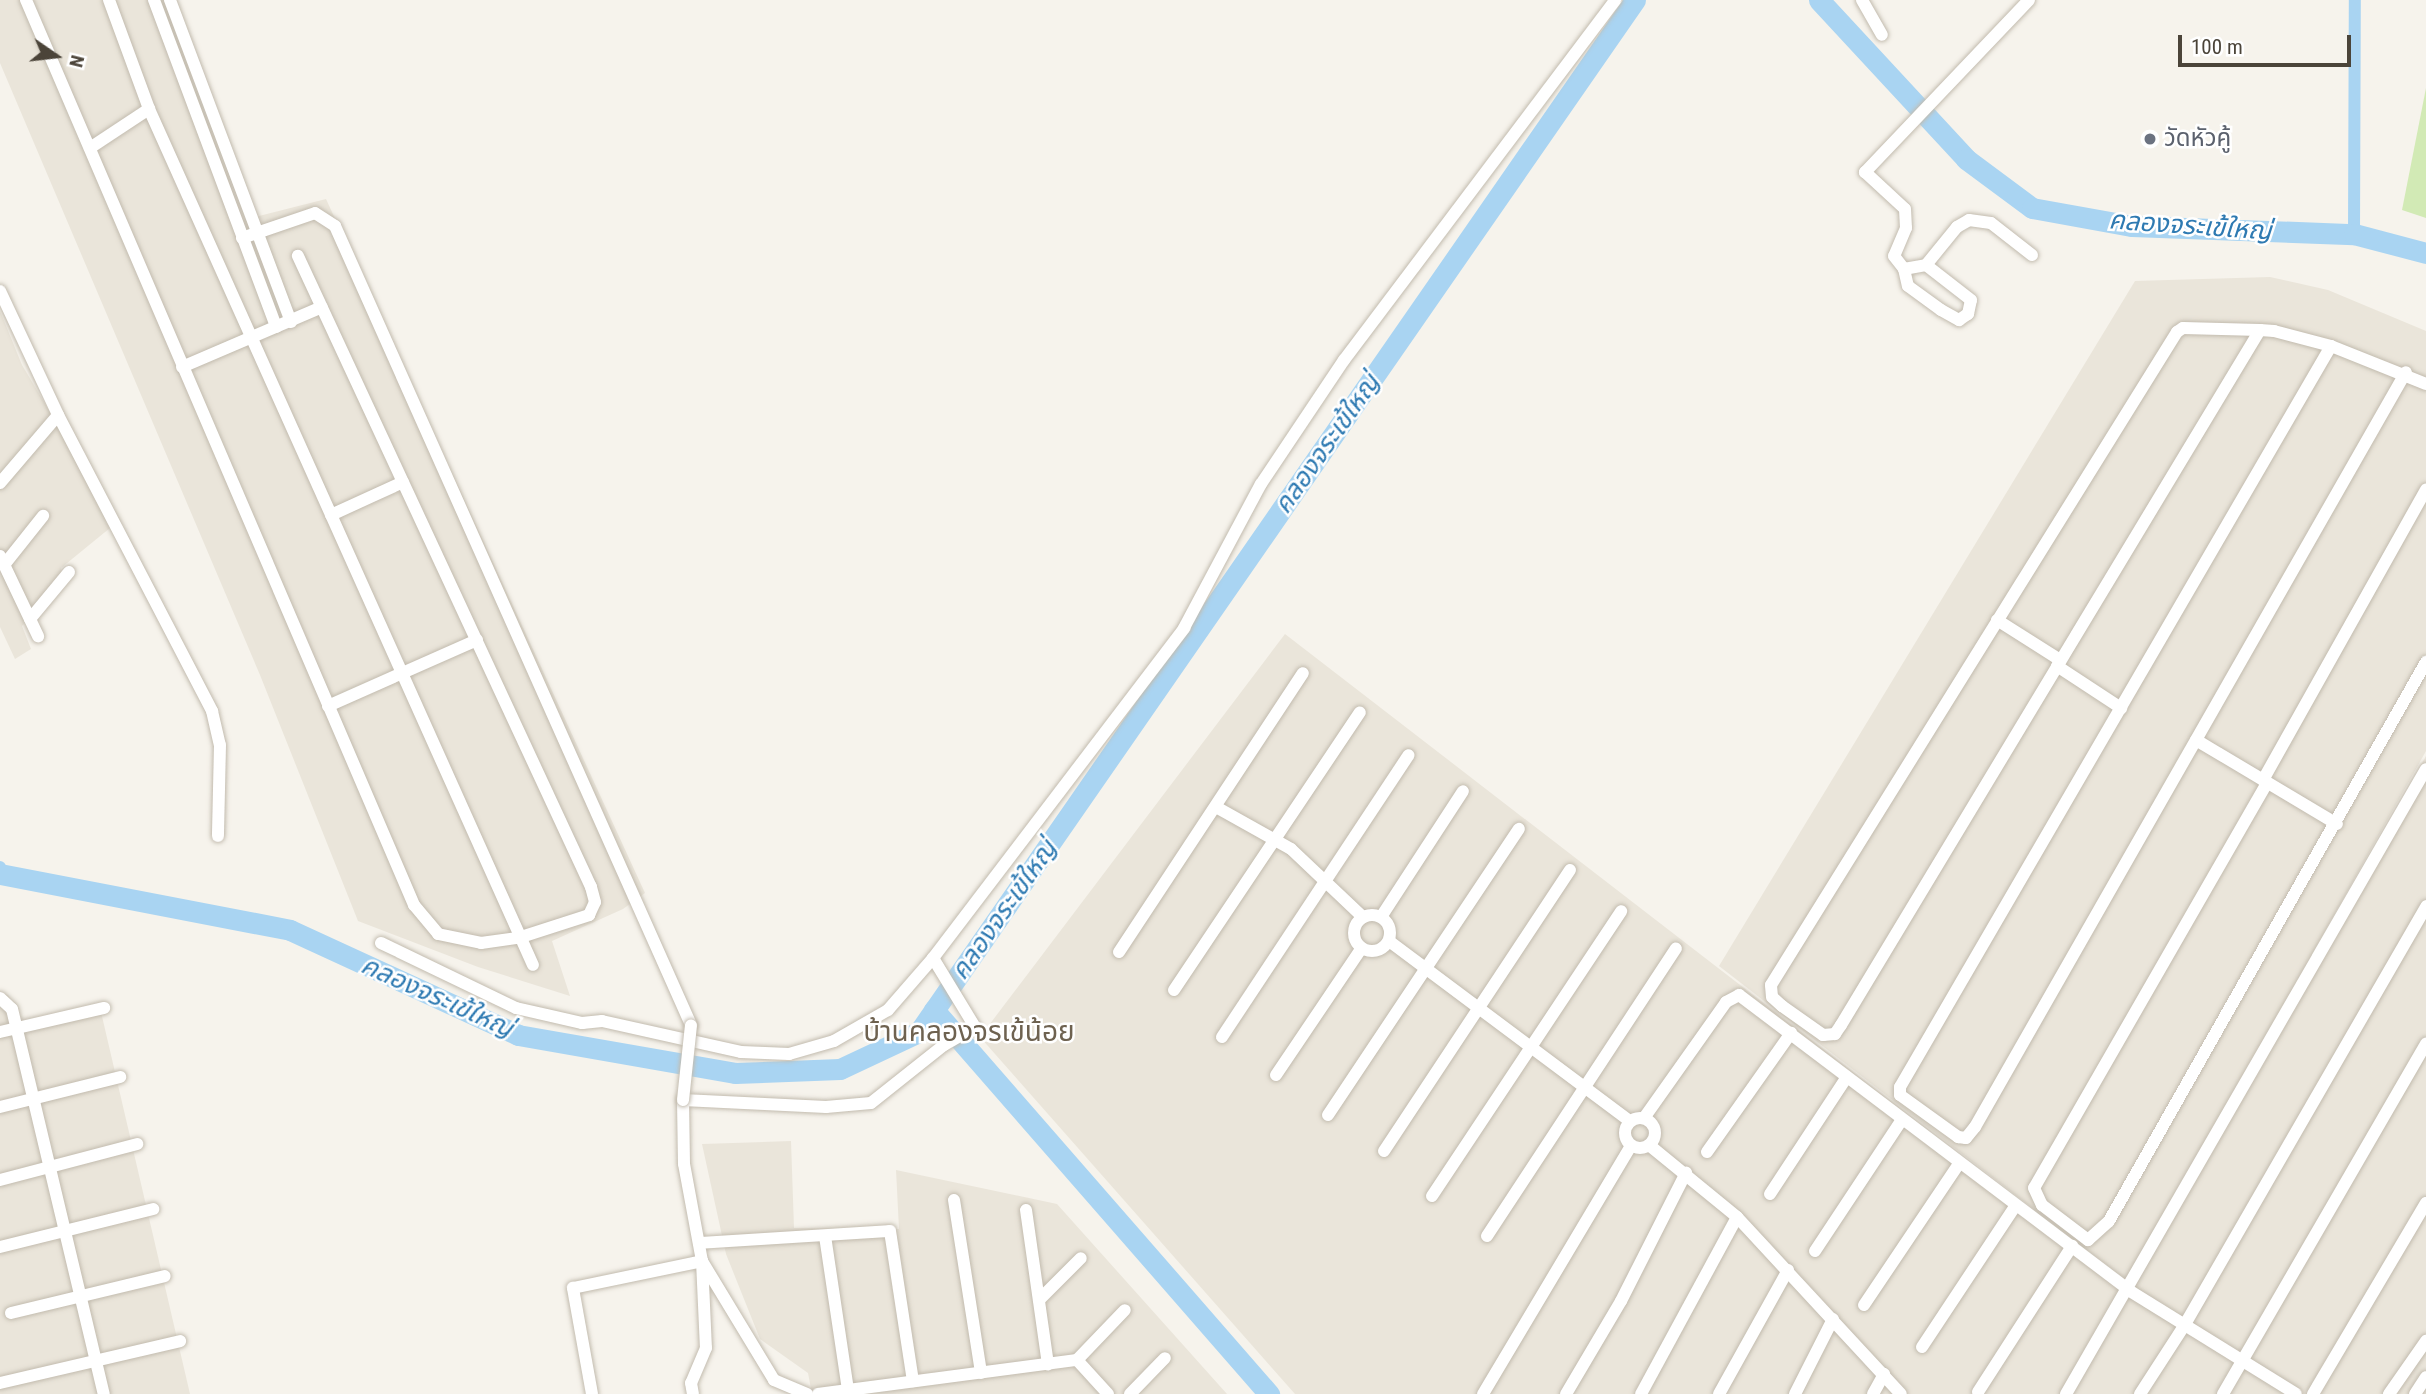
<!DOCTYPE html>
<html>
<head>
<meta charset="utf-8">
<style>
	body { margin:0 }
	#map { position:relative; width:2426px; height:1394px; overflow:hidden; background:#f6f3ec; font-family:"Roboto Condensed","Noto Sans Thai",sans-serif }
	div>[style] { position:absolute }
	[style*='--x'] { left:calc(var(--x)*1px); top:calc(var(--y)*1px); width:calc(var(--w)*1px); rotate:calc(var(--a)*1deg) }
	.residential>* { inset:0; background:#eae5da }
	.green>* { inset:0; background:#d2eab5 }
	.canal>* { height:12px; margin:-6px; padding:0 6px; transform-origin:6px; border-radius:6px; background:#a9d4f2 }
	.river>* { height:21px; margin:-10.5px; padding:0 10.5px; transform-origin:10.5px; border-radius:10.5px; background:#a9d4f2 }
	.roads { filter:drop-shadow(0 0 2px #c2bbae) drop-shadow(0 0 2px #c2bbae) }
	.street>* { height:12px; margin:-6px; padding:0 6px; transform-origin:6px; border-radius:6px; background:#fff }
	.street>.ring { margin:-6px; padding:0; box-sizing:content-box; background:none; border:12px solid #fff; border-radius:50% }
	.bridges { filter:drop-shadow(0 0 2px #c2bbae) drop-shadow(0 0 2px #c2bbae) }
	.street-bridge>* { height:12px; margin:-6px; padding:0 6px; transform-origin:6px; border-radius:6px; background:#fff }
	.dots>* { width:19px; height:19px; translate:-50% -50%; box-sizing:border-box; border:4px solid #fff; border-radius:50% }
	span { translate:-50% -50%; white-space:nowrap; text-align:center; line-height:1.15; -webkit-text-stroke:5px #fff; paint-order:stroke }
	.worship-label { font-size:24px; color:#5b616d }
	.left { translate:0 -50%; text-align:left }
	.water-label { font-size:26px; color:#2e7ab2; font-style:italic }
	.quarter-label { font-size:28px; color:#6e6250 }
	.north { position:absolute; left:21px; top:21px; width:70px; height:70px; -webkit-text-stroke:5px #fff; paint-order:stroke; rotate:104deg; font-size:19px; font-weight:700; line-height:28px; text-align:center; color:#4b4439 }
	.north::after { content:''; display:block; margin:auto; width:24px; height:32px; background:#4b4439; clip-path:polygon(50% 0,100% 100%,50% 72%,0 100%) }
	.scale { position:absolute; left:2178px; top:35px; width:173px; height:32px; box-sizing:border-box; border:4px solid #4b4439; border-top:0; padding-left:9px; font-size:21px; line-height:24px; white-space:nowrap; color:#4b4439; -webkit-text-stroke:5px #fff; paint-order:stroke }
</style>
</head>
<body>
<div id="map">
	<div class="residential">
		<i style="clip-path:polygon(0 0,164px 0,243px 220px,326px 199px,645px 893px,623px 909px,552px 941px,570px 996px,478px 967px,358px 921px,260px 675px,0 63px)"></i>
		<i style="clip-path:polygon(2270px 277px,2328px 290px,2426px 331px,2426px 751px,2128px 1282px,1719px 966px,2135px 281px)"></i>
		<i style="clip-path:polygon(0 311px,22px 365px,73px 451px,110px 528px,61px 568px,63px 581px,22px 626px,31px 649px,15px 659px,0 627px)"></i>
		<i style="clip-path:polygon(1285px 634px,2129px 1285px,2426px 756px,2426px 1394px,1295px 1394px,980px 1037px)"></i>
		<i style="clip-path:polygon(0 993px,8px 995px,24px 1026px,101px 1012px,190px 1394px,0 1394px)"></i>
		<i style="clip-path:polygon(791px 1141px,794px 1228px,899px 1229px,896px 1170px,1057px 1204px,1227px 1394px,812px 1394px,808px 1373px,760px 1339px,726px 1254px,702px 1144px)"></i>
	</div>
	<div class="green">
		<i style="clip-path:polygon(2426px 88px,2426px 218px,2402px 210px)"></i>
	</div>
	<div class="canal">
		<i style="--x:2354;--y:234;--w:234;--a:-89.8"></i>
		<i style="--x:0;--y:867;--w:8;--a:67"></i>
	</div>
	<div class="river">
		<i style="--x:1819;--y:0;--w:217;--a:47.2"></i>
		<i style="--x:1966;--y:159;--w:82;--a:36.6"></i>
		<i style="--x:2032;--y:208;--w:102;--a:10.2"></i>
		<i style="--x:2132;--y:226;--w:222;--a:2.1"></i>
		<i style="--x:2354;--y:234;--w:74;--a:14.8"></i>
		<i style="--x:0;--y:874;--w:295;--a:10.9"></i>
		<i style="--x:290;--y:930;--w:251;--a:24.7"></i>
		<i style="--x:518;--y:1035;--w:220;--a:9.9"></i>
		<i style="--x:735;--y:1073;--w:105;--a:-2.2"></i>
		<i style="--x:840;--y:1069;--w:87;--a:-25.1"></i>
		<i style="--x:919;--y:1032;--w:1256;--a:-55.25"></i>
		<i style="--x:934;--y:1010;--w:510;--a:48.9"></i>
	</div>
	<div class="roads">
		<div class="street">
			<i style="--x:26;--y:0;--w:985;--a:66.79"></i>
			<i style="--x:414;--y:905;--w:38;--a:50"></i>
			<i style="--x:438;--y:934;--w:44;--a:11.8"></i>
			<i style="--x:481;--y:943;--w:37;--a:-8"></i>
			<i style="--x:518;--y:938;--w:75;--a:-17.9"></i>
			<i style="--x:589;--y:915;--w:14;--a:-65"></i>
			<i style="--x:595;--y:902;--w:16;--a:-105"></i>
			<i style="--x:591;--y:887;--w:696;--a:-114.91"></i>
			<i style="--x:109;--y:0;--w:116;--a:69.8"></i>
			<i style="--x:149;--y:109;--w:938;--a:65.84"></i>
			<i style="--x:154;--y:0;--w:349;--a:69.5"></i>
			<i style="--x:170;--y:0;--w:344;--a:69.4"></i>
			<i style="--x:1862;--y:0;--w:40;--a:60.3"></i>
			<i style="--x:2029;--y:0;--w:238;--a:133.6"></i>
			<i style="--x:1865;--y:172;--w:54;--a:42.8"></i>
			<i style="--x:1905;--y:209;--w:19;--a:87"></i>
			<i style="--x:1906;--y:228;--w:30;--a:113"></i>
			<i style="--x:1894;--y:256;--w:16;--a:52"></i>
			<i style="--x:1904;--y:269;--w:22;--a:-10"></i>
			<i style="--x:1926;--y:265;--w:49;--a:-50.8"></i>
			<i style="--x:1957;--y:227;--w:14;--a:-30"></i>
			<i style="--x:1969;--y:220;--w:22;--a:8"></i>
			<i style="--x:1991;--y:223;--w:52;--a:38"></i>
			<i style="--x:90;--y:148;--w:71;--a:-33.5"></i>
			<i style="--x:242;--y:238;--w:77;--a:-18.9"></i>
			<i style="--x:315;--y:213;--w:24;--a:33"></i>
			<i style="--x:335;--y:226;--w:875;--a:65.98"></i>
			<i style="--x:1904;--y:269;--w:17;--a:77"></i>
			<i style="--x:1908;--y:286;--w:41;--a:36"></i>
			<i style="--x:1941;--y:310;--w:21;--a:29"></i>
			<i style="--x:1959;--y:320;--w:11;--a:-34"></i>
			<i style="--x:1968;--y:314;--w:14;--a:-78"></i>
			<i style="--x:1971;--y:300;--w:57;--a:-142.1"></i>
			<i style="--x:0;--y:291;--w:137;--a:64.9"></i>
			<i style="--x:58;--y:415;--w:334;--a:62.5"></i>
			<i style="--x:212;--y:711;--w:35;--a:77"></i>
			<i style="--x:220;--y:745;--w:91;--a:91.3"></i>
			<i style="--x:2260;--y:330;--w:812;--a:121.08"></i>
			<i style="--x:1841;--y:1025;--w:11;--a:124"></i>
			<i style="--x:1835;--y:1034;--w:12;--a:175"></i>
			<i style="--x:1823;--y:1035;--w:50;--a:-144.7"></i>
			<i style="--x:1782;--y:1006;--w:13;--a:-138"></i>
			<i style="--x:1772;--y:997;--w:12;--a:-95"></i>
			<i style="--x:1771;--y:985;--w:769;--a:-58.13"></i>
			<i style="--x:2177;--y:332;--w:7;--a:-34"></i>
			<i style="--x:2183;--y:328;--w:77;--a:1.5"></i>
			<i style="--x:2260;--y:330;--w:14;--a:4"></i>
			<i style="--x:2274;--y:331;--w:59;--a:14.7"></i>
			<i style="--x:2331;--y:346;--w:102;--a:21.8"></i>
			<i style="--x:2331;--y:346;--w:857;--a:120.18"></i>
			<i style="--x:1900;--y:1087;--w:8;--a:90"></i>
			<i style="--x:1900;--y:1095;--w:72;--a:35.9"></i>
			<i style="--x:1958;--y:1137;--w:8;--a:7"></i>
			<i style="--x:1966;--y:1138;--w:14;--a:-51"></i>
			<i style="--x:1975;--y:1127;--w:869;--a:-60.28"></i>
			<i style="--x:182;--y:367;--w:152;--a:-23.2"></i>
			<i style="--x:0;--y:483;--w:89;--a:-49.5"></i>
			<i style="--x:331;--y:515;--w:79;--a:-24.6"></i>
			<i style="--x:0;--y:556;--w:89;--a:64.6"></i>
			<i style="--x:4;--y:565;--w:63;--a:-51.5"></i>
			<i style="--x:30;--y:619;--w:61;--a:-50.3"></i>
			<i style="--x:1997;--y:620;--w:75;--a:32.4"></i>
			<i style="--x:2057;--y:666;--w:77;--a:33.3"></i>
			<i style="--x:328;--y:706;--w:163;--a:-23.9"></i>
			<i style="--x:2196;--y:740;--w:164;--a:30.8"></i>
			<i style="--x:2263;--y:780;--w:333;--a:-60.7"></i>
			<i style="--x:2267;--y:783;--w:467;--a:119.9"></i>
			<i style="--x:2034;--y:1188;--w:19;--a:65"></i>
			<i style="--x:2042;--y:1205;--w:58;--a:37.3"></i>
			<i style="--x:2088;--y:1240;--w:28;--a:-42"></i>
			<i style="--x:2109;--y:1221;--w:643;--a:-60.44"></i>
			<i style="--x:1216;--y:807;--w:86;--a:29.2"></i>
			<i style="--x:1291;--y:849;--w:99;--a:43.4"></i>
			<i class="ring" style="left:1354px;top:915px;width:24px;height:24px"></i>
			<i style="--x:1381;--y:917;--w:150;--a:-56.9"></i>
			<i style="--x:1389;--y:941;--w:301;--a:36.8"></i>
			<i style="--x:381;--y:943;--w:150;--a:25.7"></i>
			<i style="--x:516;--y:1008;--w:68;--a:12.8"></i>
			<i style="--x:582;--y:1023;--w:20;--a:-6"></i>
			<i style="--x:602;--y:1021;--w:142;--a:12.6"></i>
			<i style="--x:741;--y:1052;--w:48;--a:2.4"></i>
			<i style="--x:789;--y:1054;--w:47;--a:-16.1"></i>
			<i style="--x:834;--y:1041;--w:62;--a:-29.9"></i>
			<i style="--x:888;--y:1010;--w:69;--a:-49.1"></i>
			<i style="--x:1119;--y:952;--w:334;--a:-56.6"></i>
			<i style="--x:1174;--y:990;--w:334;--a:-56.2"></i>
			<i style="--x:0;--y:998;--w:16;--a:43"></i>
			<i style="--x:12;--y:1009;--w:396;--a:76.6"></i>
			<i style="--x:0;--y:1032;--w:107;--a:-13"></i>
			<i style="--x:1222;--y:1037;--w:338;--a:-56.5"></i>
			<i style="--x:1276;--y:1075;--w:152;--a:-56"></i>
			<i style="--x:0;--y:1107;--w:124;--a:-14"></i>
			<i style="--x:1328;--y:1115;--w:344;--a:-56.3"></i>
			<i class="ring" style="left:1625px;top:1118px;width:18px;height:18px"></i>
			<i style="--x:1644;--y:1118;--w:142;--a:-54.7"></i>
			<i style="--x:1726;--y:1002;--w:15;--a:-28"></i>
			<i style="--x:1739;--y:995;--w:490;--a:37.1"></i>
			<i style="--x:2130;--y:1291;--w:195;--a:31.8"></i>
			<i style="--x:1649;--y:1145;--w:114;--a:39.3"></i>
			<i style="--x:1737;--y:1217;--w:241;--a:47.2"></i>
			<i style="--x:1384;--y:1151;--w:337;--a:-56.5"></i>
			<i style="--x:1707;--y:1152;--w:146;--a:-54.8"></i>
			<i style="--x:0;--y:1180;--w:142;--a:-14.7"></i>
			<i style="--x:1770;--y:1194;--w:140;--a:-56.7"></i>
			<i style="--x:1432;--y:1196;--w:342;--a:-56.4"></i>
			<i style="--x:954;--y:1200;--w:175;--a:81.1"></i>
			<i style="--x:1026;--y:1210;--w:156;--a:81.9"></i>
			<i style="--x:825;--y:1236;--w:156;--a:81.5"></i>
			<i style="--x:1487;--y:1236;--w:344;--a:-56.7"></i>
			<i style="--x:699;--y:1243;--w:191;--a:-3.6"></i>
			<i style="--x:890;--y:1231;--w:152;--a:81.3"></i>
			<i style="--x:0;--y:1247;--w:158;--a:-13.9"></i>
			<i style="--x:1815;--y:1251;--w:156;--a:-56.5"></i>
			<i style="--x:1039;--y:1300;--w:59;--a:-45"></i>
			<i style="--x:1864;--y:1305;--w:169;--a:-56.1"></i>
			<i style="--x:11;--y:1313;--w:158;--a:-13.5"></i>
			<i style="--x:1922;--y:1347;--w:170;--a:-56.5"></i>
			<i style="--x:1077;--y:1360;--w:46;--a:47.6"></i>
			<i style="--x:0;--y:1383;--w:185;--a:-13.1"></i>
			<i style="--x:1978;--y:1392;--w:174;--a:-57.2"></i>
			<i style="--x:592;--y:1394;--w:108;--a:-100.2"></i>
			<i style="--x:573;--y:1288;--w:132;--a:-11.8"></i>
			<i style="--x:702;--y:1261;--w:87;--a:87.4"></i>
			<i style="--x:706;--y:1348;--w:38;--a:113"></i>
			<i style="--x:691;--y:1383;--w:11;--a:80"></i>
			<i style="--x:807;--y:1394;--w:36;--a:-157"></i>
			<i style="--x:774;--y:1380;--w:139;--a:-121.2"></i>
			<i style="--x:702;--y:1261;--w:99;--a:-100.5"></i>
			<i style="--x:684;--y:1164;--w:64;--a:-90.9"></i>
			<i style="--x:683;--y:1100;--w:143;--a:2.8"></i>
			<i style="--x:826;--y:1107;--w:45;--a:-5.1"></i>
			<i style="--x:871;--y:1103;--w:93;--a:-38.5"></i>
			<i style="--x:944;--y:1045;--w:36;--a:-30"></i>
			<i style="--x:975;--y:1027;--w:81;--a:-121.3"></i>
			<i style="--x:933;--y:958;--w:415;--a:-52.7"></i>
			<i style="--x:1184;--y:628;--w:163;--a:-61.9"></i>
			<i style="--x:1261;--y:484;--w:149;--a:-56.2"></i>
			<i style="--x:1344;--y:360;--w:451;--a:-53"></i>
			<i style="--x:818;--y:1394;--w:261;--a:-7.5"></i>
			<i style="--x:1077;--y:1360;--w:69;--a:-46.2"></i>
			<i style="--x:1130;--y:1394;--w:50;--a:-45.8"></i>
			<i style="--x:1483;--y:1394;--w:289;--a:-59.2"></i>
			<i style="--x:1566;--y:1394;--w:108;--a:-59.4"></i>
			<i style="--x:1621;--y:1301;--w:144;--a:-63.1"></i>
			<i style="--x:1641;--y:1394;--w:201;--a:-61.5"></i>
			<i style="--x:1719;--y:1394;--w:142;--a:-60.9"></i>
			<i style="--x:1795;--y:1394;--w:84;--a:-63.1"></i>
			<i style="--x:1873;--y:1394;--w:23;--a:-61"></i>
			<i style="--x:2066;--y:1394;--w:721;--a:-60.06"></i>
			<i style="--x:2140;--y:1394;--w:81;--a:-57.1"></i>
			<i style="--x:2184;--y:1326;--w:485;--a:-60"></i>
			<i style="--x:2223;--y:1394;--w:405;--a:-59.9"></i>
			<i style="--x:2313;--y:1394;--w:222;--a:-59.4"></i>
			<i style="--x:2389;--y:1394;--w:65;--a:-55.1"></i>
			<i style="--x:2415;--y:1394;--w:20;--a:-57"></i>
		</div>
	</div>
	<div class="bridges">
		<div class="street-bridge">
			<i style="--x:683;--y:1100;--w:75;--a:-83.9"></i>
		</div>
	</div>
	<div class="dots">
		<i style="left:2150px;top:139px;background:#6b7280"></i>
	</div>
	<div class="worship-label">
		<span class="left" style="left:2164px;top:139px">วัดหัวคู้</span>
	</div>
	<div class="water-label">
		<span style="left:2190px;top:226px;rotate:4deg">คลองจระเข้ใหญ่</span>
		<span style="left:1327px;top:444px;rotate:-55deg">คลองจระเข้ใหญ่</span>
		<span style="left:1004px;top:910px;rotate:-55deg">คลองจระเข้ใหญ่</span>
		<span style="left:437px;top:997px;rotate:24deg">คลองจระเข้ใหญ่</span>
	</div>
	<div class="quarter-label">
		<span style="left:969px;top:1032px">บ้านคลองจรเข้น้อย</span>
	</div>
	<div class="north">N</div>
	<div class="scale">100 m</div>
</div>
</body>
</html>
